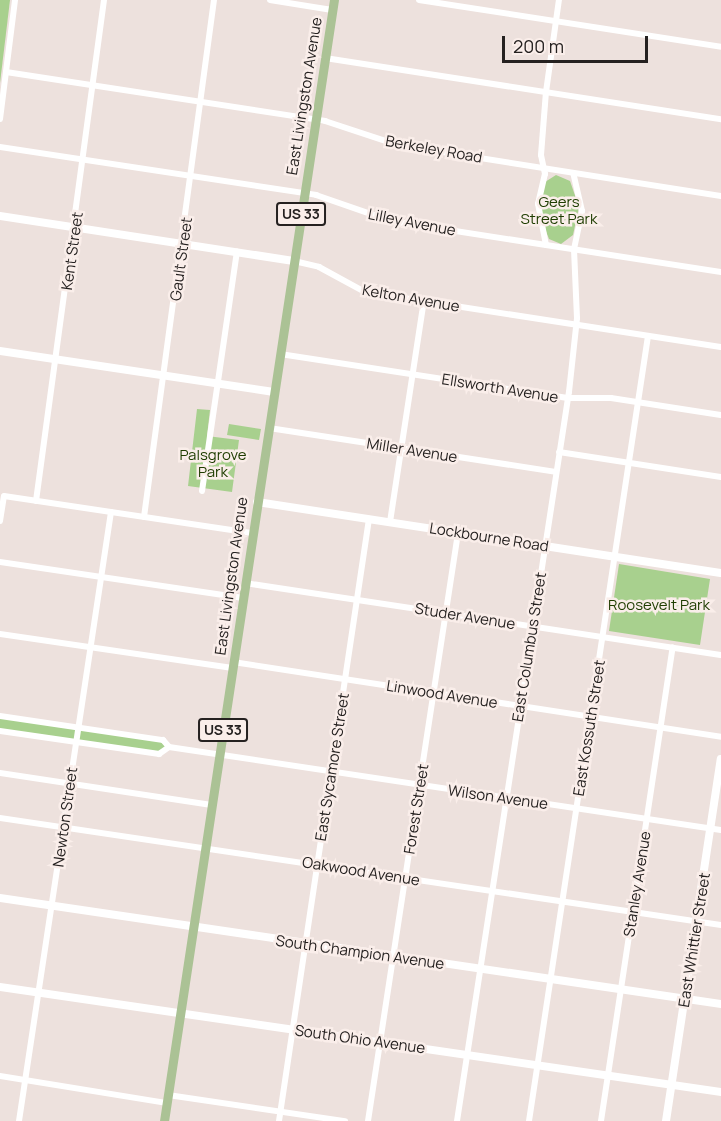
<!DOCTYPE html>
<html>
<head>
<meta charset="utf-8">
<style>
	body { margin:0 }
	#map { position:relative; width:721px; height:1121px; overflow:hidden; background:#ede1dd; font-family:Manrope,sans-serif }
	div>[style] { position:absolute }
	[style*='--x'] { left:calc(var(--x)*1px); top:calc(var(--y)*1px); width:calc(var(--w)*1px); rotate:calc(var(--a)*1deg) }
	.green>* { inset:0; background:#a8d08e }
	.street>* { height:6px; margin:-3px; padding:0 3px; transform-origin:3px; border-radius:3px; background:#fff }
	.secondary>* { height:8px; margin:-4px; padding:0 4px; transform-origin:4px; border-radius:4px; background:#fff }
	.primary>* { height:9px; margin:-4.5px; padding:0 4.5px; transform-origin:4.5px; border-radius:4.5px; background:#abc295 }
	span { translate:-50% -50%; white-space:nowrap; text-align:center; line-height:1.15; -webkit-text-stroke:5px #faeeea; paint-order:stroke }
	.shield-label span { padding:2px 4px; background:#faeeea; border:2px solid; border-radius:4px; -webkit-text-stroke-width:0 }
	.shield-label { font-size:14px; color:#252120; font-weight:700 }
	.street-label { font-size:15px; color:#252120 }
	.park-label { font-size:15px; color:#1e3d00 }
	.scale { position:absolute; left:502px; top:36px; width:146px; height:27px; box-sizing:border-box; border:3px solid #252120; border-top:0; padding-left:8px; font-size:18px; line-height:21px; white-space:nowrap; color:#252120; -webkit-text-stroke:4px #faeeea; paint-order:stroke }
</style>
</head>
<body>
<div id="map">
	<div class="green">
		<i style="clip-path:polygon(0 0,10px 0,0 83px)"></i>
		<i style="clip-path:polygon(556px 175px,570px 181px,579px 207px,573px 235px,561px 244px,549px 239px,539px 213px,545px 182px)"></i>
		<i style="clip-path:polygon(197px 409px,210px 410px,207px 436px,239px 440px,232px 492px,188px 486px)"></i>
		<i style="clip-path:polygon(229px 424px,261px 429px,259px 440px,227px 435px)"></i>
		<i style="clip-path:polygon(619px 564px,710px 579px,700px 645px,609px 631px)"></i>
		<i style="clip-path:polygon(0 717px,163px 741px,168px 747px,163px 753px,0 730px)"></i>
	</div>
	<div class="street">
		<i style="--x:270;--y:0;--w:63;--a:9.2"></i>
		<i style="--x:419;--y:0;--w:306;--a:8.8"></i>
		<i style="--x:325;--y:58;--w:401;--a:8.8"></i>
		<i style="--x:6;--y:72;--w:323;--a:8.7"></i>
		<i style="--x:325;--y:121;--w:77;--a:18.2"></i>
		<i style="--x:398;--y:145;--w:327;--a:9"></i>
		<i style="--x:0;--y:119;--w:120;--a:-82.8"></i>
		<i style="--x:0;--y:147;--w:320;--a:8.6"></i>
		<i style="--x:316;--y:195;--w:79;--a:19.1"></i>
		<i style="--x:391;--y:221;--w:334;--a:8.8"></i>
		<i style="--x:546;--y:245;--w:42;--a:-101"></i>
		<i style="--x:538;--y:204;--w:31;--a:-77"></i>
		<i style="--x:545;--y:174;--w:19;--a:-102"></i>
		<i style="--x:541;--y:155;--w:63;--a:-85.5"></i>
		<i style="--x:546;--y:92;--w:93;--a:-82"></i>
		<i style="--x:294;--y:261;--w:26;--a:13"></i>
		<i style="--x:319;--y:267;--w:52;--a:28.5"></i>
		<i style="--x:365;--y:292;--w:360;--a:8.8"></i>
		<i style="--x:280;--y:354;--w:291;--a:8.7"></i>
		<i style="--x:568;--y:398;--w:43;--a:0"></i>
		<i style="--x:611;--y:398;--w:111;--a:8.8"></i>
		<i style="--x:269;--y:428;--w:290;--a:8.7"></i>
		<i style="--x:559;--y:452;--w:164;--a:8.8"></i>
		<i style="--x:202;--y:491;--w:242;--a:-81.7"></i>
		<i style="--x:36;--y:501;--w:506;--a:-82.27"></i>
		<i style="--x:144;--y:517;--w:522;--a:-82.29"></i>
		<i style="--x:0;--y:521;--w:25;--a:-81"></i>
		<i style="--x:4;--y:496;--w:252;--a:8.5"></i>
		<i style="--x:390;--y:522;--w:224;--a:-81.3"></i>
		<i style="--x:0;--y:562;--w:246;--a:8.4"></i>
		<i style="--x:245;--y:583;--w:481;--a:8.6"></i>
		<i style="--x:0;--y:634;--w:235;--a:8.3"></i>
		<i style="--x:233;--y:662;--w:494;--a:8.7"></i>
		<i style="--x:0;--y:716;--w:165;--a:8.4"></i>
		<i style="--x:163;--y:740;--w:9;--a:49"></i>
		<i style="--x:169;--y:747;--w:558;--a:8.55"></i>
		<i style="--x:0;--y:731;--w:161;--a:8.2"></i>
		<i style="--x:159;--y:754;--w:12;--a:-35"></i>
		<i style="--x:0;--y:773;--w:214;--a:8.6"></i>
		<i style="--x:0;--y:818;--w:729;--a:8.44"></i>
		<i style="--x:0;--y:1076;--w:168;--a:9.2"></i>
		<i style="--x:168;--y:1095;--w:179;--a:8.4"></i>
		<i style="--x:19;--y:1121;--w:616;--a:-81.41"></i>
		<i style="--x:279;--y:1121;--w:609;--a:-81.5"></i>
		<i style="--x:368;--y:1121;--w:595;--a:-81.3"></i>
		<i style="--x:457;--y:1121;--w:738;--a:-81.27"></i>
		<i style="--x:569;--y:392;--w:74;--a:-83.8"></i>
		<i style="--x:577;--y:318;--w:69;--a:-92.5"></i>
		<i style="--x:574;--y:249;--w:39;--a:-78"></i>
		<i style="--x:582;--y:211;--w:39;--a:-103"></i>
		<i style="--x:529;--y:1121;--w:794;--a:-81.38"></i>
		<i style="--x:601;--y:1121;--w:479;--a:-81.4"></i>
	</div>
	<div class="secondary">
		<i style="--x:0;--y:216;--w:297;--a:8.7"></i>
		<i style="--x:0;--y:351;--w:277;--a:8.5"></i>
		<i style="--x:257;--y:502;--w:469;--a:8.7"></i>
		<i style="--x:0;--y:898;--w:729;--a:8.36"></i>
		<i style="--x:0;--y:987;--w:729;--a:8.29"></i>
		<i style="--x:666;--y:1121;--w:366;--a:-81.4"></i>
	</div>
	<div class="primary">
		<i style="--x:164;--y:1121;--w:1134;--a:-81.38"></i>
	</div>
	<div class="shield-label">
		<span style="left:301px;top:214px">US 33</span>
		<span style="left:223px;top:730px">US 33</span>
	</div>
	<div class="street-label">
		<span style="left:304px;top:96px;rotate:-81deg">East Livingston Avenue</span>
		<span style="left:434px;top:149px;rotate:10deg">Berkeley Road</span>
		<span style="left:412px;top:222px;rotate:11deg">Lilley Avenue</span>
		<span style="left:72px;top:251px;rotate:-82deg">Kent Street</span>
		<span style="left:181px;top:259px;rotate:-82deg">Gault Street</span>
		<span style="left:411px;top:298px;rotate:10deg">Kelton Avenue</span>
		<span style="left:500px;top:388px;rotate:9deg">Ellsworth Avenue</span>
		<span style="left:412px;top:450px;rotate:9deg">Miller Avenue</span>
		<span style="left:489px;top:537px;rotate:9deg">Lockbourne Road</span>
		<span style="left:231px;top:576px;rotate:-82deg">East Livingston Avenue</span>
		<span style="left:465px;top:616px;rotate:9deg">Studer Avenue</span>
		<span style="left:529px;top:647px;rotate:-81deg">East Columbus Street</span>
		<span style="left:442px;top:694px;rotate:9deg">Linwood Avenue</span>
		<span style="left:589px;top:728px;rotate:-81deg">East Kossuth Street</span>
		<span style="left:332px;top:767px;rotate:-81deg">East Sycamore Street</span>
		<span style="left:498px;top:797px;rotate:8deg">Wilson Avenue</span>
		<span style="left:416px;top:809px;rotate:-81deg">Forest Street</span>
		<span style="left:65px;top:817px;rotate:-82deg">Newton Street</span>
		<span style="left:361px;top:871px;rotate:9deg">Oakwood Avenue</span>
		<span style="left:637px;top:884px;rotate:-81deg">Stanley Avenue</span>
		<span style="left:694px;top:940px;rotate:-81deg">East Whittier Street</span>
		<span style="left:360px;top:952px;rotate:8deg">South Champion Avenue</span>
		<span style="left:360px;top:1039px;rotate:8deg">South Ohio Avenue</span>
	</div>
	<div class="park-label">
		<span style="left:559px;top:210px">Geers<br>Street Park</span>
		<span style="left:213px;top:463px">Palsgrove<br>Park</span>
		<span style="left:659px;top:605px">Roosevelt Park</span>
	</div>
	<div class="scale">200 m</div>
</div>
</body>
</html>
